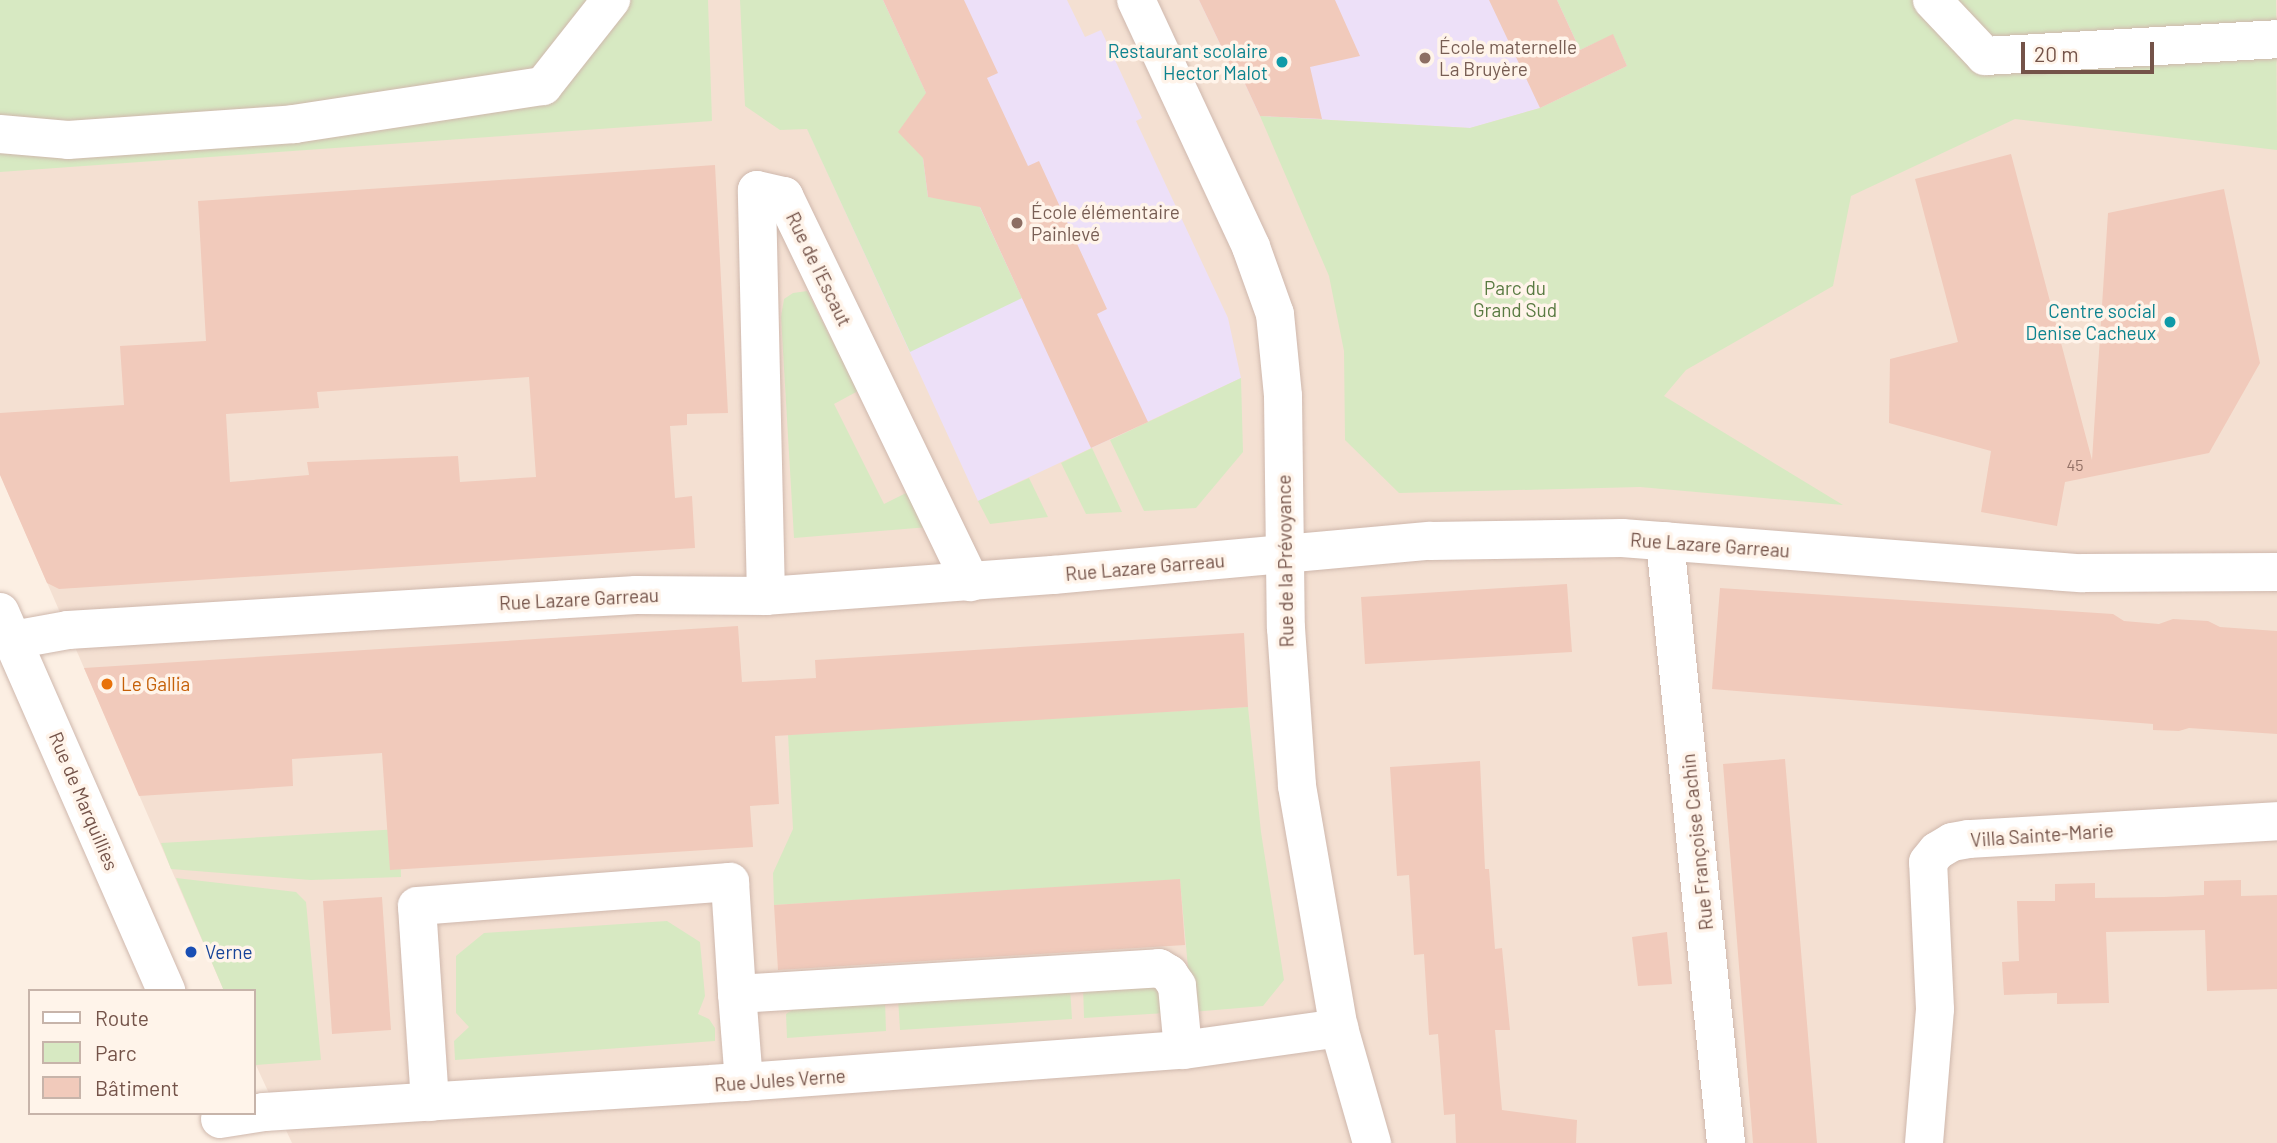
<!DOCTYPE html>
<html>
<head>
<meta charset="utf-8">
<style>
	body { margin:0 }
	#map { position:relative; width:2277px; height:1143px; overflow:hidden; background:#fcefe3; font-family:Barlow,sans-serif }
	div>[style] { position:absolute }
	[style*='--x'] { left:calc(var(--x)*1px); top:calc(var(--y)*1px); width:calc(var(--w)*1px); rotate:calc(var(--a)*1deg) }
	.residential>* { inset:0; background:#f4e0d2 }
	.education>* { inset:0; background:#ede0f8 }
	.green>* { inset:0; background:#d7e9c2 }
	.building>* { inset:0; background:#f1cabb }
	.roads { filter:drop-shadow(0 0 2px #cfb8ad) drop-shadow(0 0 2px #cfb8ad) }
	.minor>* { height:38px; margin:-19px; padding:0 19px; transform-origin:19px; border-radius:19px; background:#fff }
	.dots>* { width:19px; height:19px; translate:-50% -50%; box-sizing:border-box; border:4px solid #fff4ea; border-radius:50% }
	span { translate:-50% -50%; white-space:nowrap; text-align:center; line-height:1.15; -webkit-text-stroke:7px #fff4ea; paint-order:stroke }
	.number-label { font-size:16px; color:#937166 }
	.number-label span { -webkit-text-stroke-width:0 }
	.education-label { font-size:19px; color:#785e54 }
	.left { translate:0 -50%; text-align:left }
	.culture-label { font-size:19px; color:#0d838f }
	.right { translate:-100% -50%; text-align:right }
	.street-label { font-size:19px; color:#745349 }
	.park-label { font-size:19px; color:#597a42 }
	.food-label { font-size:19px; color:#c56008 }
	.transit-label { font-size:19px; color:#164399 }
	.legend { position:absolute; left:28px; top:989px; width:228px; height:126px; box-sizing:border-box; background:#fff4ea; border:2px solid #c7b4aa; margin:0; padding:9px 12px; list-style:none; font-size:21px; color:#745349 }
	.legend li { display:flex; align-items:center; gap:14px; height:35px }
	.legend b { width:35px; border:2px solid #c7b4aa }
	.scale { position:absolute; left:2021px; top:42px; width:133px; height:32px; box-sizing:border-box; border:4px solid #745349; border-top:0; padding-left:9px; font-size:21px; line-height:24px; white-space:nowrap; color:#745349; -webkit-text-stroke:5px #fff4ea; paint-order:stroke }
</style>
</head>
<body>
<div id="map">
	<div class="residential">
		<i style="clip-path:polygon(0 0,2277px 0,2277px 1143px,292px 1143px,254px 1061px,254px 991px,224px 991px,0 474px)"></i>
	</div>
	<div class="education">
		<i style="clip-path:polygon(846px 0,1067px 0,1085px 37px,1101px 30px,1142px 118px,1136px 121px,1228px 318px,1241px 378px,978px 501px,807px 128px)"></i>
		<i style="clip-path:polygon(1199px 0,1557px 0,1580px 49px,1613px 34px,1627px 66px,1540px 108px,1470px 128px,1260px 116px,1240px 73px,1235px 75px)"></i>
	</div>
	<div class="green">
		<i style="clip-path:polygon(0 0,708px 0,712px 121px,0 172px)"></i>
		<i style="clip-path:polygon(740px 0,883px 0,928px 97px,923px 158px,928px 197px,977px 201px,1022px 298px,910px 352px,807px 129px,780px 130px,745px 106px)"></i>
		<i style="clip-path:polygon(1557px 0,2276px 0,2277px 150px,2015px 119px,1851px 196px,1833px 286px,1686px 370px,1664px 396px,1843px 505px,1640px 487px,1399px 493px,1345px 440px,1344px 351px,1329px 276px,1260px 116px,1470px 128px,1540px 108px,1627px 66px,1613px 35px,1580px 50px)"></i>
		<i style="clip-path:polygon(807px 291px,858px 391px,834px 404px,884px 504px,910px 491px,929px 527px,794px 538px,781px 317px,784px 299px,793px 293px)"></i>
		<i style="clip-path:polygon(1241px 378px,1243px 452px,1196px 508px,1144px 511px,1110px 440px)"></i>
		<i style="clip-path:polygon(1092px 448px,1122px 512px,1086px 514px,1061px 463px)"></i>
		<i style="clip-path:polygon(1029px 478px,1048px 517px,990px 524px,978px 501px)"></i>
		<i style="clip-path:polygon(1248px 707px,1261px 832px,1284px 980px,1263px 1006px,1192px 1012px,1180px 880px,774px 905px,773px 873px,793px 829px,788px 734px)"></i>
		<i style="clip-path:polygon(400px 829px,401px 877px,311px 880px,171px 869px,161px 843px)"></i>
		<i style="clip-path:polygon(176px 878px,296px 892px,306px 902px,321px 1060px,256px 1065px,254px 991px,224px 991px)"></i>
		<i style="clip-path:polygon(667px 921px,700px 942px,705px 996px,698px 1014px,709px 1019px,715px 1028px,715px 1041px,455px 1060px,454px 1041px,469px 1027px,456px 1013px,456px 956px,484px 933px)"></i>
		<i style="clip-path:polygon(1148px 982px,1165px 992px,1166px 1013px,1084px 1018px,1083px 986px)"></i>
		<i style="clip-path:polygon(1070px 987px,1072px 1019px,900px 1030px,898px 998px)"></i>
		<i style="clip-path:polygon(885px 1000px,886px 1031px,787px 1038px,786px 1014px,798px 1006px)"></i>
	</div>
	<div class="building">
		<i style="clip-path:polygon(883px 0,964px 0,998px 73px,987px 78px,1028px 166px,1039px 161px,1107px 309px,1097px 314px,1148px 422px,1091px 448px,980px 207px,928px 197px,923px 158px,898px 132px,926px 93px)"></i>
		<i style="clip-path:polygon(1199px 0,1335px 0,1360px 56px,1310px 67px,1322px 119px,1260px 116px,1240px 73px,1235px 75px)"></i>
		<i style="clip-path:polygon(1489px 0,1557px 0,1580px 50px,1613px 34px,1627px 66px,1540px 108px)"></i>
		<i style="clip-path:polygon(2011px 154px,2092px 460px,2108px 213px,2224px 189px,2260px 363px,2209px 453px,2065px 482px,2057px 526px,1981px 512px,1991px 451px,1889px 423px,1890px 359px,1958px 342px,1915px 179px)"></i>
		<i style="clip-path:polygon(evenodd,715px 165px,728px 413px,687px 414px,687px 425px,670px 426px,675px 498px,692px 496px,695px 548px,59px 589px,47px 583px,0 475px,0 413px,124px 405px,120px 346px,206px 341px,198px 201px,715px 165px,529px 377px,536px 477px,460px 482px,458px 456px,307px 462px,309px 475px,230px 482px,226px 414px,319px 408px,317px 392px,529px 377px)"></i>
		<i style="clip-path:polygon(1567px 584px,1572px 652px,1365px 664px,1361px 597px)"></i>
		<i style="clip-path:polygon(1720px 588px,2113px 614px,2124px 621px,2159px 624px,2173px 619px,2208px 621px,2220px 627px,2277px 631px,2277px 734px,2189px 728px,2179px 731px,2153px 730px,2153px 724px,1712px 689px)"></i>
		<i style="clip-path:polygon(738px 626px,742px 682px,816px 678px,815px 660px,1244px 633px,1248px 707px,775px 736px,779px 804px,750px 806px,753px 847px,390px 870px,382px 753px,292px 759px,293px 786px,139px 796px,84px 668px)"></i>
		<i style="clip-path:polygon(1785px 759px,1817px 1143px,1753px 1143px,1723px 764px)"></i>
		<i style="clip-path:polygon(1480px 761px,1485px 869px,1489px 869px,1495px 949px,1502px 948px,1510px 1030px,1495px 1030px,1502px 1110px,1577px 1120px,1576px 1143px,1456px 1143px,1455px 1114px,1444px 1115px,1438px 1034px,1429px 1035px,1424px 954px,1414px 955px,1409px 875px,1397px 876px,1390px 767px)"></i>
		<i style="clip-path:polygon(1180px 879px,1185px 945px,778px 970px,774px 905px)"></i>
		<i style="clip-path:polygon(2241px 880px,2241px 896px,2277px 895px,2277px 989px,2207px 991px,2205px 930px,2106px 932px,2109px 1003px,2057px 1004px,2057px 993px,2004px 995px,2002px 962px,2019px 961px,2017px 901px,2055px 901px,2055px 884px,2095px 883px,2095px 898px,2164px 897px,2204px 895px,2204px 881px)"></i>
		<i style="clip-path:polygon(382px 897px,391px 1030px,332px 1034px,323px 901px)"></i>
		<i style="clip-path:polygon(1667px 932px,1672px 984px,1638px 986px,1632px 937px)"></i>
	</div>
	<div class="roads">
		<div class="minor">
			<i style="--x:1136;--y:0;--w:272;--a:65"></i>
			<i style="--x:1251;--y:247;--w:71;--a:70.3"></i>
			<i style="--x:1275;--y:314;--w:82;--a:84.4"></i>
			<i style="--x:1283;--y:396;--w:232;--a:89.3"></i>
			<i style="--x:1286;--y:628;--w:158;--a:86"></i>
			<i style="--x:1297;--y:786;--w:246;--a:80.2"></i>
			<i style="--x:1339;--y:1028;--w:120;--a:74"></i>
			<i style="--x:1932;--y:0;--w:77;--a:46.6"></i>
			<i style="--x:1985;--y:56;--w:292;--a:-3.3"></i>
			<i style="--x:0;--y:134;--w:68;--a:5"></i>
			<i style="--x:68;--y:140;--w:227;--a:-4"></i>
			<i style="--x:294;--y:124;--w:252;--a:-8.7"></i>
			<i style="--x:543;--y:86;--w:110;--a:-51.7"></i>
			<i style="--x:1665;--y:541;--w:605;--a:84.21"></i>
			<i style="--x:766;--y:596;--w:406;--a:-91.3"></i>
			<i style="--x:757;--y:190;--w:28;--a:13"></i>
			<i style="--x:784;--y:196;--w:429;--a:64.2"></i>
			<i style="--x:0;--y:612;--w:414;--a:66.3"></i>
			<i style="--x:13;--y:640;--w:56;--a:-10.3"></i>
			<i style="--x:68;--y:630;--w:569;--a:-3.53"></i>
			<i style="--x:636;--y:595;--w:130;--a:0.4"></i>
			<i style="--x:766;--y:596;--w:288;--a:-4.2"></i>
			<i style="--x:1053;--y:575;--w:379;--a:-5.2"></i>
			<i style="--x:1430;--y:541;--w:192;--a:-0.9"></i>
			<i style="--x:1622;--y:538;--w:461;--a:4.4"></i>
			<i style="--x:2082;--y:573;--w:195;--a:-0.3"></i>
			<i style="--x:744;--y:1082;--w:88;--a:-94.5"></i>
			<i style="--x:737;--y:994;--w:423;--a:-3.5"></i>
			<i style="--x:1159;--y:968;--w:12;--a:31"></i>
			<i style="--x:1169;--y:974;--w:14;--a:56"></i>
			<i style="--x:1177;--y:986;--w:64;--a:84.6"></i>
			<i style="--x:430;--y:1102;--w:196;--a:-93.8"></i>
			<i style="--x:417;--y:906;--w:314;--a:-4.4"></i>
			<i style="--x:730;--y:882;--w:112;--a:86.4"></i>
			<i style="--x:220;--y:1119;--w:45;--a:-9"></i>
			<i style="--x:264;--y:1112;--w:481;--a:-3.6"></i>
			<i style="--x:744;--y:1082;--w:440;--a:-4.2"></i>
			<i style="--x:1183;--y:1050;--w:158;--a:-8"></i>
			<i style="--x:1924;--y:1143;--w:134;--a:-85.3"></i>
			<i style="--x:1935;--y:1009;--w:147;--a:-92.7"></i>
			<i style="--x:1928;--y:862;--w:14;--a:-51"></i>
			<i style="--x:1937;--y:851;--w:17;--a:-31"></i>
			<i style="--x:1952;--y:842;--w:17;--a:-10"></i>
			<i style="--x:1969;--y:839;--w:309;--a:-3.3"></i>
		</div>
	</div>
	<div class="dots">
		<i style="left:1425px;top:58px;background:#8d6e63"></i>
		<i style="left:1282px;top:62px;background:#0f9aa8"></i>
		<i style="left:1017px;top:223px;background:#8d6e63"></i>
		<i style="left:2170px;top:322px;background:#0f9aa8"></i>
		<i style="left:107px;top:684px;background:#e8710a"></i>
		<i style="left:191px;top:952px;background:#1a4fb4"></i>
	</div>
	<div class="number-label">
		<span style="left:2075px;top:465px">45</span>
	</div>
	<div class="education-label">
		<span class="left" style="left:1439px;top:58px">École maternelle<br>La Bruyère</span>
		<span class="left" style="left:1031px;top:223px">École élémentaire<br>Painlevé</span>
	</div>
	<div class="culture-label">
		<span class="right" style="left:1268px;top:62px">Restaurant scolaire<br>Hector Malot</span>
		<span class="right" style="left:2156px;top:322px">Centre social<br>Denise Cacheux</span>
	</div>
	<div class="street-label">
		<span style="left:819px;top:269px;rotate:64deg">Rue de l'Escaut</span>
		<span style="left:1710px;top:545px;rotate:4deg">Rue Lazare Garreau</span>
		<span style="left:1285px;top:561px;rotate:-91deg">Rue de la Prévoyance</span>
		<span style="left:1145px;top:567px;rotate:-5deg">Rue Lazare Garreau</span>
		<span style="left:579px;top:599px;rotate:-3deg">Rue Lazare Garreau</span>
		<span style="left:84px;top:801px;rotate:67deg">Rue de Marquillies</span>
		<span style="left:2042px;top:835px;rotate:-4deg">Villa Sainte-Marie</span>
		<span style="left:1697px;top:842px;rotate:-96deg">Rue Françoise Cachin</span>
		<span style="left:780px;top:1080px;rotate:-4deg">Rue Jules Verne</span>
	</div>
	<div class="park-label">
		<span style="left:1515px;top:299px">Parc du<br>Grand Sud</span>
	</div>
	<div class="food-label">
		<span class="left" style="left:121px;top:684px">Le Gallia</span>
	</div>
	<div class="transit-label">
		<span class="left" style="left:205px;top:952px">Verne</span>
	</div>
	<ul class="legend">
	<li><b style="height:9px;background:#fff"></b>Route</li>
	<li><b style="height:19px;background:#d7e9c2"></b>Parc</li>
	<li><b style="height:19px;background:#f1cabb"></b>Bâtiment</li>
	</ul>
	<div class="scale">20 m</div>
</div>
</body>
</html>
